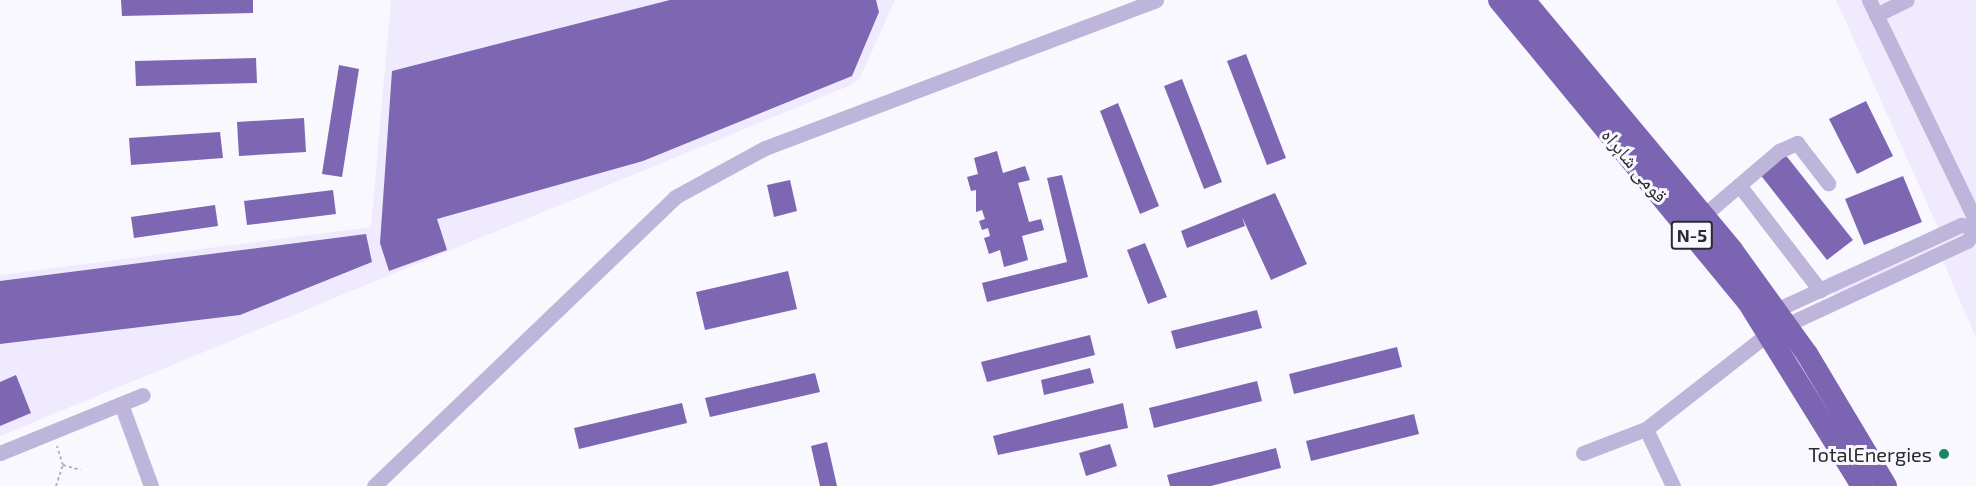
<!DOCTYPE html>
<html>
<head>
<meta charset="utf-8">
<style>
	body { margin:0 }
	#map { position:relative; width:1976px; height:486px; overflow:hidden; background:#f9f8fe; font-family:"Exo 2","Noto Naskh Arabic",sans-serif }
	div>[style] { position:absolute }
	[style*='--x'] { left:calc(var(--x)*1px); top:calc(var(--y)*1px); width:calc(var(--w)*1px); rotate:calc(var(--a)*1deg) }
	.built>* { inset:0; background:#efeafd }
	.building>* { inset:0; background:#7d66b2 }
	.path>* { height:2px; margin-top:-1px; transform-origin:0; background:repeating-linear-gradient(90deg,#b6b5bb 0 3px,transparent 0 6px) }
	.minor>* { height:15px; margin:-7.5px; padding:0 7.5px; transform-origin:7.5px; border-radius:7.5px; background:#beb5da }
	.highway>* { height:22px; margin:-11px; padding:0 11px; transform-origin:11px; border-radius:11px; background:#7b64b1 }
	.dots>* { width:16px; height:16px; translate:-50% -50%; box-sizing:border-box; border:3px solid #f9f8fe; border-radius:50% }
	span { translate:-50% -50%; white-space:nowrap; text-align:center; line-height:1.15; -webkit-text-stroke:6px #f9f8fe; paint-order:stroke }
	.shield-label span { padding:2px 4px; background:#f9f8fe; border:2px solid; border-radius:4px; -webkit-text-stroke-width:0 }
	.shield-label { font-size:18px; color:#2b2a30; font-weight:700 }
	.street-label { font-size:20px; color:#2b2a30 }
	.poi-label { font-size:20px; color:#2b2a30 }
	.right { translate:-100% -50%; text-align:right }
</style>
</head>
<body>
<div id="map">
	<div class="built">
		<i style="clip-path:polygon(391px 0,895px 0,860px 78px,851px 85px,0 436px,0 275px,371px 227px)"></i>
		<i style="clip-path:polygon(1836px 0,1976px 0,1976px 338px,1943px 261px,1841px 307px,1826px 278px,1940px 232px)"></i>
	</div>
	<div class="building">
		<i style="clip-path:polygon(121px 0,253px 0,253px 13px,122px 16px)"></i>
		<i style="clip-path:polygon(670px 0,876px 0,879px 12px,852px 76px,643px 161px,437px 219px,447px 250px,389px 271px,380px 243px,392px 71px)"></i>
		<i style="clip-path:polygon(1246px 54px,1286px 158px,1267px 165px,1227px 61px)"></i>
		<i style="clip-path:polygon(256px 58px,257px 83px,136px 86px,135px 61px)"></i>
		<i style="clip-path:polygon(339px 65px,359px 69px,342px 177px,322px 174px)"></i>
		<i style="clip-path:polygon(1182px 79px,1222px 182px,1204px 189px,1164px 86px)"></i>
		<i style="clip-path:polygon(1866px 101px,1893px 156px,1857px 174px,1829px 119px)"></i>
		<i style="clip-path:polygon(1118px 103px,1159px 206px,1140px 214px,1100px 111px)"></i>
		<i style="clip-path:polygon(304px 118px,306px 152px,239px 156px,237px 122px)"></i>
		<i style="clip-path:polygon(220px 132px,223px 158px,131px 165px,129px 138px)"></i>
		<i style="clip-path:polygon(997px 151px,1003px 173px,1025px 166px,1030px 180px,1018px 183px,1029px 222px,1041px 219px,1044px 230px,1022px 236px,1028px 260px,1004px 267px,1000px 250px,989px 254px,984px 238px,990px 236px,988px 228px,982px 230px,979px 221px,985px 219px,982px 210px,976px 212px,976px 190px,971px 191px,967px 177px,978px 174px,974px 158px)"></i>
		<i style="clip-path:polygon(1784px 153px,1853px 240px,1827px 260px,1759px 173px)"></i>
		<i style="clip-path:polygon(1062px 175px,1088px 277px,987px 302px,982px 283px,1067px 262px,1047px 178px)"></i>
		<i style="clip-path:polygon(1903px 176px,1922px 222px,1864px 245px,1845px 199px)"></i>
		<i style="clip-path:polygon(790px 180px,797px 211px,774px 217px,767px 185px)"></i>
		<i style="clip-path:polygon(333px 190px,336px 214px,247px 225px,244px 201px)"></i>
		<i style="clip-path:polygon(1275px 193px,1307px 264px,1271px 280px,1242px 217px,1245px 226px,1187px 248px,1181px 231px)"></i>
		<i style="clip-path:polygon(215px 205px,218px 226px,134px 238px,131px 217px)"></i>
		<i style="clip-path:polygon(366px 234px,372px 262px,240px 315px,0 344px,0 281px)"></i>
		<i style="clip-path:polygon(1145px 243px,1167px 297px,1148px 304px,1127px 250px)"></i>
		<i style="clip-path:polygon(788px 271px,797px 309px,705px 330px,696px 292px)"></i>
		<i style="clip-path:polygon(1257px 310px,1262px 328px,1176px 349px,1171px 331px)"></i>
		<i style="clip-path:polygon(1090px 335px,1095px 355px,987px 382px,981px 362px)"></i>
		<i style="clip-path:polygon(1397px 347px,1402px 367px,1294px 394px,1289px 374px)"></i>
		<i style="clip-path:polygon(1090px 368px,1094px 383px,1044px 395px,1041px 380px)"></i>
		<i style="clip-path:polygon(815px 373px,820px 392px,710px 417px,705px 398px)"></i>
		<i style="clip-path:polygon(16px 375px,31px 413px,0 426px,0 382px)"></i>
		<i style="clip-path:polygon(1257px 381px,1262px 401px,1154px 428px,1149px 408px)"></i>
		<i style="clip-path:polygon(682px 403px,687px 423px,579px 449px,574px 428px)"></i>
		<i style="clip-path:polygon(1123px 403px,1128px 428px,998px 455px,993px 436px)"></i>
		<i style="clip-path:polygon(1414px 414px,1419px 434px,1311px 461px,1306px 441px)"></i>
		<i style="clip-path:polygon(827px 442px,837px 486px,820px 486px,811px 446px)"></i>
		<i style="clip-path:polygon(1110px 444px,1117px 466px,1086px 476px,1079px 453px)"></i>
		<i style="clip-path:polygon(1276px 448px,1281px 468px,1211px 486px,1170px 486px,1167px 475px)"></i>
	</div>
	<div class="path">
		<i style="--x:63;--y:465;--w:18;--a:16"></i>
		<i style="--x:56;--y:486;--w:22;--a:-72"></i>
		<i style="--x:63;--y:465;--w:20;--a:-108"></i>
	</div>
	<div class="minor">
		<i style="--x:1869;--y:0;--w:246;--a:64.2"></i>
		<i style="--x:1876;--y:15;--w:34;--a:-26"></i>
		<i style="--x:1739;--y:185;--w:133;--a:52.4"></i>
		<i style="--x:1704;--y:215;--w:99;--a:-40.5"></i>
		<i style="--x:1779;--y:151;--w:20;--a:-24"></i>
		<i style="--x:1797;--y:143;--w:51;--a:52.2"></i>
		<i style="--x:1776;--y:310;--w:204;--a:-24.7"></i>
		<i style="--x:1961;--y:225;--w:15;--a:8"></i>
		<i style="--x:1786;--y:325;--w:200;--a:-24.9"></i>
		<i style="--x:1967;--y:241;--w:14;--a:-51"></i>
		<i style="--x:121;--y:404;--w:87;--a:69.9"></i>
		<i style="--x:1646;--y:429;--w:63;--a:64.7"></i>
		<i style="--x:0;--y:453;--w:154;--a:-22.1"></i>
		<i style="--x:1583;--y:453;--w:67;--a:-20.9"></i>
		<i style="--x:1646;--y:429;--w:156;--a:-38"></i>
		<i style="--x:374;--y:486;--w:417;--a:-43.8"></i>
		<i style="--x:675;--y:197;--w:102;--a:-28.6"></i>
		<i style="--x:765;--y:148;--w:418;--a:-20.7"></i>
	</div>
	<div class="highway">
		<i style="--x:1499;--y:0;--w:391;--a:50.5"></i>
		<i style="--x:1748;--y:302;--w:216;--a:58.2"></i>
		<i style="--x:1524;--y:0;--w:325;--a:50.2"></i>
		<i style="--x:1732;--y:250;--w:128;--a:54.2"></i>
		<i style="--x:1807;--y:354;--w:154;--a:59.1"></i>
	</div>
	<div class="dots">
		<i style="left:1944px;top:454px;background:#188765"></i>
	</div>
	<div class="shield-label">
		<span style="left:1692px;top:235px">N-5</span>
	</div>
	<div class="street-label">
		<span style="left:1635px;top:165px;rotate:50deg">قومی شاہراہ</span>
	</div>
	<div class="poi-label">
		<span class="right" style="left:1932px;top:454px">TotalEnergies</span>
	</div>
</div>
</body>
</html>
